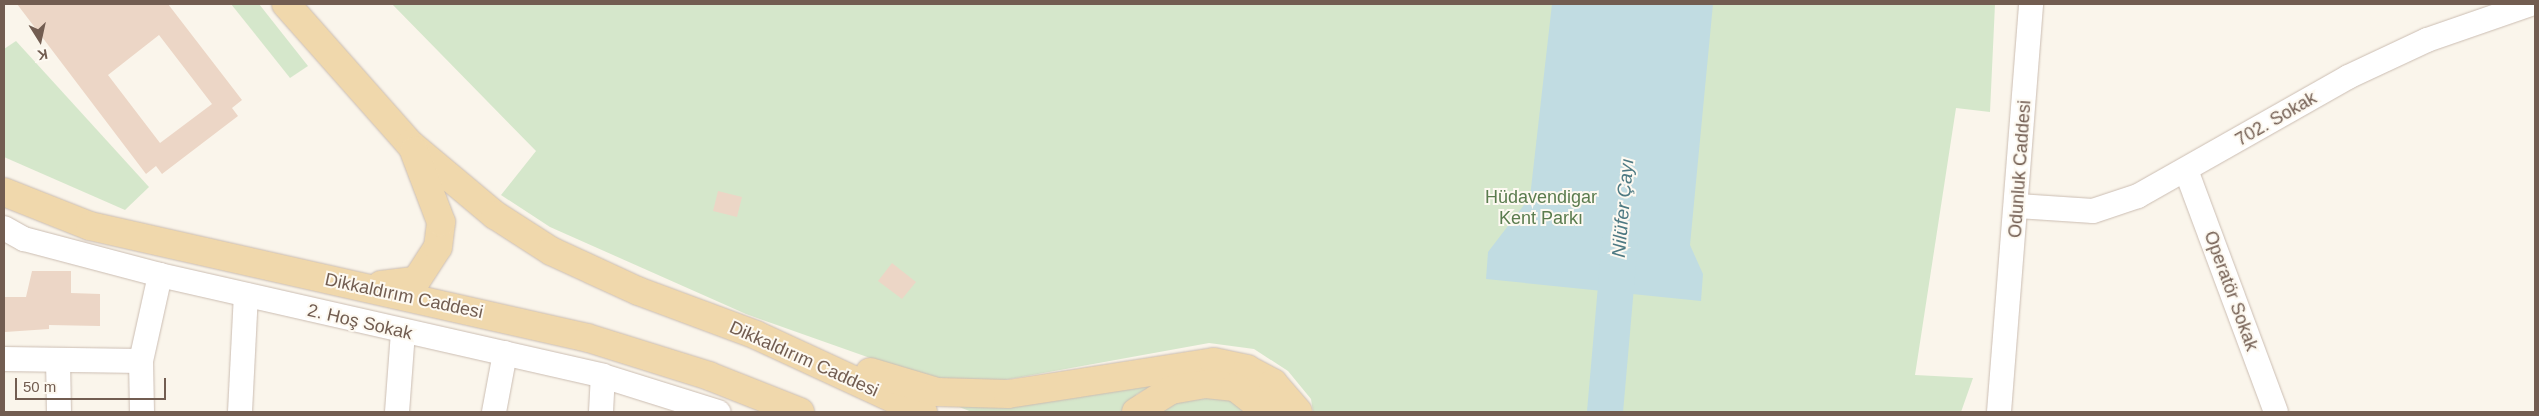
<!DOCTYPE html>
<html>
<head>
<meta charset="utf-8">
<style>
	body { margin:0 }
	#map { position:relative; width:2539px; height:416px; overflow:hidden; background:#faf5eb; font-family:Arial,sans-serif }
	div>[style] { position:absolute }
	[style*='--x'] { left:calc(var(--x)*1px); top:calc(var(--y)*1px); width:calc(var(--w)*1px); rotate:calc(var(--a)*1deg) }
	.green>* { inset:0; background:#d5e7cb }
	.water>* { inset:0; background:#c1dce2 }
	.river>* { height:36px; margin:-18px; padding:0 18px; transform-origin:18px; border-radius:18px; background:#c1dce2 }
	.building>* { inset:0; background:#ecd6c6 }
	.roads { filter:drop-shadow(0 0 1px #cbbdb2) drop-shadow(0 0 1px #cbbdb2) }
	.minor>* { height:24px; margin:-12px; padding:0 12px; transform-origin:12px; border-radius:12px; background:#fff }
	.major>* { height:28px; margin:-14px; padding:0 14px; transform-origin:14px; border-radius:14px; background:#f0d8ac }
	span { translate:-50% -50%; white-space:nowrap; text-align:center; line-height:1.15; -webkit-text-stroke:4px #fdf9f1; paint-order:stroke }
	.street-label { font-size:18px; color:#725d51 }
	.park-label { font-size:18px; color:#5a7c4e }
	.water-label { font-size:19px; color:#4d7982; font-style:italic }
	.frame { position:absolute; inset:0; border:5px solid #725d51; pointer-events:none }
	.north { position:absolute; left:15px; top:15px; width:50px; height:50px; -webkit-text-stroke:4px #fdf9f1; paint-order:stroke; rotate:170deg; font-size:14px; font-weight:700; line-height:20px; text-align:center; color:#725d51 }
	.north::after { content:''; display:block; margin:auto; width:18px; height:22px; background:#725d51; clip-path:polygon(50% 0,100% 100%,50% 72%,0 100%) }
	.scale { position:absolute; left:15px; top:378px; width:151px; height:22px; box-sizing:border-box; border:2px solid #725d51; border-top:0; padding-left:6px; font-size:15px; line-height:18px; white-space:nowrap; color:#725d51; -webkit-text-stroke:4px #fdf9f1; paint-order:stroke }
</style>
</head>
<body>
<div id="map">
	<div class="green">
		<i style="clip-path:polygon(231px 4px,259px 4px,308px 66px,290px 78px)"></i>
		<i style="clip-path:polygon(392px 4px,1995px 4px,1990px 112px,1956px 108px,1915px 375px,1973px 378px,1961px 412px,1313px 412px,1311px 399px,1288px 371px,1254px 349px,1209px 343px,988px 383px,938px 382px,746px 314px,550px 227px,501px 195px,536px 151px)"></i>
		<i style="clip-path:polygon(16px 41px,149px 187px,125px 210px,4px 157px,4px 49px)"></i>
		<i style="clip-path:polygon(1160px 382px,1137px 394px,1121px 412px,972px 412px,949px 403px)"></i>
		<i style="clip-path:polygon(1222px 396px,1244px 404px,1251px 412px,1156px 412px,1170px 403px)"></i>
	</div>
	<div class="water">
		<i style="clip-path:polygon(1552px 4px,1713px 4px,1690px 245px,1703px 274px,1701px 301px,1486px 279px,1488px 252px,1530px 197px)"></i>
	</div>
	<div class="river">
		<i style="--x:1605;--y:412;--w:171;--a:-85"></i>
	</div>
	<div class="building">
		<i style="clip-path:polygon(evenodd,17px 4px,168px 4px,242px 100px,232px 108px,238px 116px,162px 174px,156px 166px,146px 174px,17px 4px,159px 35px,212px 104px,160px 143px,108px 75px,159px 35px)"></i>
		<i style="clip-path:polygon(718px 191px,742px 197px,737px 217px,713px 211px)"></i>
		<i style="clip-path:polygon(892px 263px,916px 282px,902px 299px,878px 281px)"></i>
		<i style="clip-path:polygon(32px 271px,71px 271px,71px 293px,100px 294px,100px 326px,49px 325px,49px 329px,5px 332px,4px 297px,26px 297px)"></i>
	</div>
	<div class="roads">
		<div class="minor">
			<i style="--x:2186;--y:170;--w:258;--a:69.6"></i>
			<i style="--x:2018;--y:206;--w:75;--a:3.8"></i>
			<i style="--x:2093;--y:211;--w:47;--a:-18.4"></i>
			<i style="--x:2138;--y:196;--w:241;--a:-29.5"></i>
			<i style="--x:2348;--y:77;--w:87;--a:-25.1"></i>
			<i style="--x:2427;--y:40;--w:110;--a:-19.1"></i>
			<i style="--x:4;--y:228;--w:23;--a:29"></i>
			<i style="--x:24;--y:239;--w:141;--a:14.8"></i>
			<i style="--x:160;--y:275;--w:454;--a:12.8"></i>
			<i style="--x:603;--y:376;--w:121;--a:17.4"></i>
			<i style="--x:4;--y:359;--w:137;--a:0.8"></i>
			<i style="--x:58;--y:360;--w:52;--a:88.9"></i>
			<i style="--x:142;--y:412;--w:51;--a:-91.1"></i>
			<i style="--x:141;--y:361;--w:88;--a:-77.5"></i>
			<i style="--x:240;--y:412;--w:117;--a:-87.1"></i>
			<i style="--x:397;--y:412;--w:80;--a:-85.7"></i>
			<i style="--x:494;--y:412;--w:60;--a:-79.4"></i>
			<i style="--x:601;--y:412;--w:36;--a:-87"></i>
			<i style="--x:1999;--y:412;--w:409;--a:-85.5"></i>
		</div>
		<div class="major">
			<i style="--x:286;--y:4;--w:187;--a:48.5"></i>
			<i style="--x:410;--y:144;--w:111;--a:39.9"></i>
			<i style="--x:495;--y:215;--w:67;--a:32.7"></i>
			<i style="--x:551;--y:251;--w:96;--a:24.7"></i>
			<i style="--x:638;--y:291;--w:126;--a:20.4"></i>
			<i style="--x:756;--y:335;--w:184;--a:24.8"></i>
			<i style="--x:4;--y:192;--w:92;--a:21.6"></i>
			<i style="--x:90;--y:226;--w:510;--a:12.67"></i>
			<i style="--x:588;--y:338;--w:127;--a:17.4"></i>
			<i style="--x:709;--y:376;--w:98;--a:21.6"></i>
			<i style="--x:381;--y:285;--w:35;--a:-7"></i>
			<i style="--x:416;--y:281;--w:40;--a:-57.1"></i>
			<i style="--x:438;--y:247;--w:25;--a:-83"></i>
			<i style="--x:441;--y:222;--w:76;--a:-110.8"></i>
			<i style="--x:870;--y:372;--w:70;--a:16.6"></i>
			<i style="--x:937;--y:392;--w:71;--a:1.6"></i>
			<i style="--x:1008;--y:394;--w:208;--a:-8.8"></i>
			<i style="--x:1214;--y:362;--w:34;--a:12"></i>
			<i style="--x:1247;--y:369;--w:30;--a:28"></i>
			<i style="--x:1273;--y:383;--w:38;--a:49"></i>
			<i style="--x:1136;--y:412;--w:41;--a:-32.2"></i>
			<i style="--x:1171;--y:390;--w:36;--a:-10"></i>
			<i style="--x:1206;--y:384;--w:29;--a:6"></i>
			<i style="--x:1235;--y:387;--w:41;--a:38"></i>
		</div>
	</div>
	<div class="street-label">
		<span style="left:2276px;top:119px;rotate:-30deg">702. Sokak</span>
		<span style="left:2020px;top:169px;rotate:-86deg">Odunluk Caddesi</span>
		<span style="left:2231px;top:291px;rotate:70deg">Operatör Sokak</span>
		<span style="left:404px;top:296px;rotate:12deg">Dikkaldırım Caddesi</span>
		<span style="left:360px;top:322px;rotate:13deg">2. Hoş Sokak</span>
		<span style="left:804px;top:359px;rotate:24deg">Dikkaldırım Caddesi</span>
	</div>
	<div class="park-label">
		<span style="left:1541px;top:208px">Hüdavendigar<br>Kent Parkı</span>
	</div>
	<div class="water-label">
		<span style="left:1623px;top:208px;rotate:-85deg">Nilüfer Çayı</span>
	</div>
	<div class="frame"></div>
	<div class="north">K</div>
	<div class="scale">50 m</div>
</div>
</body>
</html>
